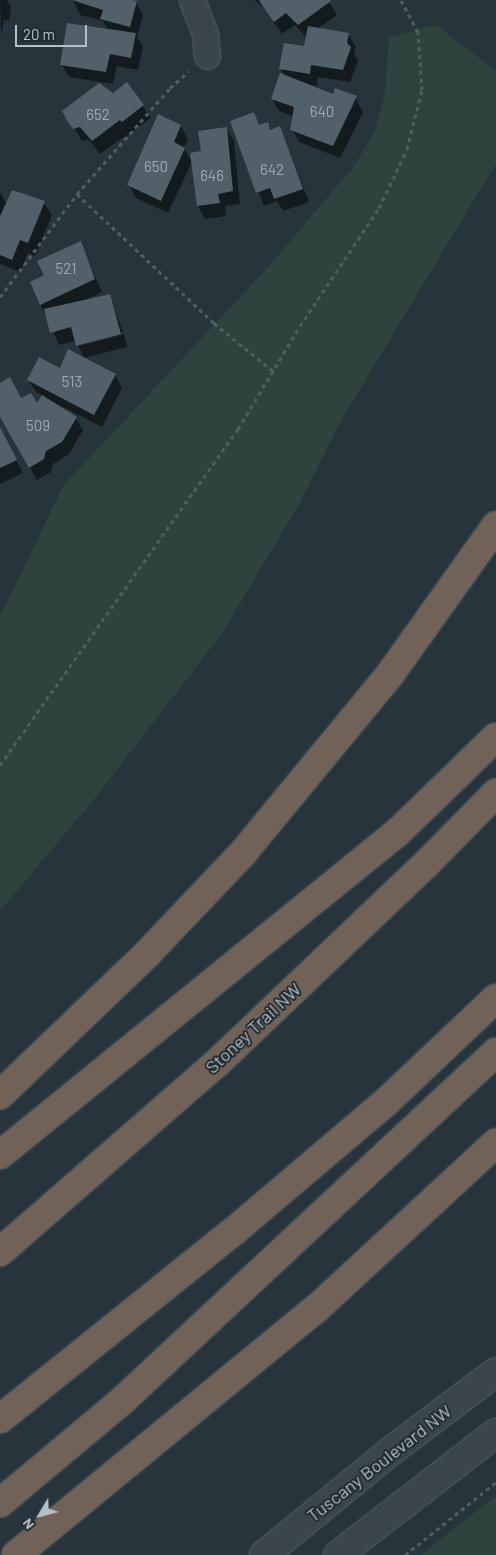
<!DOCTYPE html>
<html>
<head>
<meta charset="utf-8">
<style>
	body { margin:0 }
	#map { position:relative; width:496px; height:1555px; overflow:hidden; background:#27343b; font-family:Barlow,sans-serif }
	div>[style] { position:absolute }
	[style*='--x'] { left:calc(var(--x)*1px); top:calc(var(--y)*1px); width:calc(var(--w)*1px); rotate:calc(var(--a)*1deg) }
	.green>* { inset:0; background:#2f433e }
	.shadow>* { inset:0; background:#0007 }
	.building>* { inset:0; background:#526169 }
	.path>* { height:3px; margin-top:-1.5px; transform-origin:0; background:repeating-linear-gradient(90deg,#4d605e 0 4px,transparent 0 8px) }
	.roads { filter:drop-shadow(0 0 1px #58636a) drop-shadow(0 0 1px #58636a) }
	.minor>* { height:25px; margin:-12.5px; padding:0 12.5px; transform-origin:12.5px; border-radius:12.5px; background:#3a464c }
	.tertiary>* { height:28px; margin:-14px; padding:0 14px; transform-origin:14px; border-radius:14px; background:#3a464c }
	.motorway>* { height:28px; margin:-14px; padding:0 14px; transform-origin:14px; border-radius:14px; background:#716258 }
	span { translate:-50% -50%; white-space:nowrap; text-align:center; line-height:1.15; -webkit-text-stroke:4px #1f2b31; paint-order:stroke }
	.number-label { font-size:15px; color:#9da8b0 }
	.number-label span { -webkit-text-stroke-width:0 }
	.street-label { font-size:18px; color:#b6c0c7 }
	.north { position:absolute; left:15px; top:1490px; width:50px; height:50px; -webkit-text-stroke:4px #1f2b31; paint-order:stroke; rotate:233deg; font-size:14px; font-weight:700; line-height:20px; text-align:center; color:#b6c0c7 }
	.north::after { content:''; display:block; margin:auto; width:18px; height:22px; background:#b6c0c7; clip-path:polygon(50% 0,100% 100%,50% 72%,0 100%) }
	.scale { position:absolute; left:15px; top:25px; width:72px; height:22px; box-sizing:border-box; border:2px solid #b6c0c7; border-top:0; padding-left:6px; font-size:15px; line-height:18px; white-space:nowrap; color:#b6c0c7; -webkit-text-stroke:4px #1f2b31; paint-order:stroke }
</style>
</head>
<body>
<div id="map">
	<div class="green">
		<i style="clip-path:polygon(436px 25px,496px 71px,496px 164px,341px 420px,297px 508px,223px 632px,92px 802px,0 911px,0 617px,63px 486px,270px 265px,354px 166px,375px 131px,385px 93px,389px 37px)"></i>
		<i style="clip-path:polygon(496px 1496px,496px 1555px,421px 1555px,435px 1543px)"></i>
	</div>
	<div class="shadow">
		<i style="clip-path:polygon(0 0,7px 0,11px 8px,9px 21px,4px 20px,1px 36px)"></i>
		<i style="clip-path:polygon(73px 0,136px 2px,143px 15px,137px 37px,143px 47px,138px 70px,117px 66px,113px 84px,69px 77px,61px 64px,108px 30px,103px 21px,80px 15px)"></i>
		<i style="clip-path:polygon(254px 0,328px 0,337px 15px,317px 29px,348px 34px,356px 47px,354px 54px,358px 61px,350px 82px,318px 77px,317px 86px,311px 85px,334px 95px,336px 90px,356px 99px,363px 112px,340px 158px,299px 142px,292px 129px,294px 117px,279px 111px,272px 99px,285px 76px,281px 69px,305px 47px,307px 38px,295px 25px,282px 34px,264px 8px)"></i>
		<i style="clip-path:polygon(127px 84px,151px 118px,100px 154px,89px 140px,82px 141px,64px 111px,113px 94px)"></i>
		<i style="clip-path:polygon(254px 114px,260px 126px,267px 123px,272px 131px,280px 128px,309px 202px,283px 211px,277px 201px,264px 206px,231px 122px)"></i>
		<i style="clip-path:polygon(181px 126px,188px 139px,184px 148px,192px 162px,168px 213px,136px 198px,129px 185px)"></i>
		<i style="clip-path:polygon(227px 129px,234px 141px,240px 204px,225px 206px,226px 216px,205px 219px,198px 206px,202px 153px)"></i>
		<i style="clip-path:polygon(0 192px,7px 205px,44px 203px,52px 215px,35px 256px,28px 253px,20px 272px,0 264px)"></i>
		<i style="clip-path:polygon(80px 242px,102px 292px,86px 300px,109px 295px,123px 332px,79px 346px,124px 334px,127px 347px,84px 358px,76px 341px,59px 345px,31px 283px,46px 276px)"></i>
		<i style="clip-path:polygon(61px 370px,115px 375px,122px 388px,102px 427px,57px 404px,76px 418px,83px 430px,69px 454px,53px 464px,51px 472px,37px 480px,0 414px,0 384px,21px 400px,37px 405px,43px 396px,36px 392px,28px 380px)"></i>
		<i style="clip-path:polygon(0 429px,23px 473px,0 484px)"></i>
	</div>
	<div class="building">
		<i style="clip-path:polygon(72px 0,131px 0,137px 1px,130px 27px,100px 19px,103px 10px)"></i>
		<i style="clip-path:polygon(261px 0,330px 0,331px 1px,298px 25px,286px 13px,274px 22px,259px 1px)"></i>
		<i style="clip-path:polygon(67px 23px,136px 33px,131px 58px,110px 54px,106px 72px,60px 65px)"></i>
		<i style="clip-path:polygon(308px 26px,349px 33px,347px 43px,351px 47px,343px 70px,311px 65px,310px 74px,279px 69px,284px 43px,304px 46px)"></i>
		<i style="clip-path:polygon(280px 73px,333px 94px,335px 88px,357px 96px,333px 146px,290px 130px,294px 107px,271px 99px)"></i>
		<i style="clip-path:polygon(127px 82px,144px 105px,122px 122px,120px 120px,92px 141px,80px 127px,73px 129px,68px 122px,62px 111px,99px 83px,113px 93px)"></i>
		<i style="clip-path:polygon(254px 112px,259px 125px,268px 122px,270px 130px,280px 126px,303px 189px,274px 199px,270px 188px,256px 193px,230px 121px)"></i>
		<i style="clip-path:polygon(158px 114px,181px 125px,174px 142px,185px 148px,161px 201px,127px 185px)"></i>
		<i style="clip-path:polygon(227px 127px,233px 191px,218px 194px,220px 203px,197px 206px,190px 153px,201px 151px,198px 131px)"></i>
		<i style="clip-path:polygon(12px 190px,45px 201px,28px 243px,20px 240px,12px 260px,0 255px,0 216px)"></i>
		<i style="clip-path:polygon(81px 241px,95px 279px,40px 305px,30px 282px,44px 275px,37px 261px)"></i>
		<i style="clip-path:polygon(110px 294px,121px 334px,76px 346px,71px 327px,50px 333px,44px 309px)"></i>
		<i style="clip-path:polygon(68px 349px,116px 374px,94px 415px,27px 380px,39px 357px,60px 368px)"></i>
		<i style="clip-path:polygon(10px 377px,21px 398px,31px 393px,37px 403px,42px 395px,77px 417px,62px 442px,46px 451px,44px 459px,29px 468px,0 417px,0 383px)"></i>
		<i style="clip-path:polygon(0 427px,17px 460px,0 468px)"></i>
	</div>
	<div class="path">
		<i style="--x:77;--y:194;--w:188;--a:43.3"></i>
		<i style="--x:214;--y:323;--w:76;--a:39.1"></i>
		<i style="--x:0;--y:297;--w:129;--a:-53.2"></i>
		<i style="--x:77;--y:194;--w:141;--a:-48.7"></i>
		<i style="--x:170;--y:88;--w:25;--a:-42"></i>
		<i style="--x:0;--y:765;--w:412;--a:-54.7"></i>
		<i style="--x:238;--y:429;--w:120;--a:-59"></i>
		<i style="--x:300;--y:326;--w:142;--a:-56.2"></i>
		<i style="--x:379;--y:208;--w:65;--a:-64.6"></i>
		<i style="--x:407;--y:149;--w:61;--a:-75.7"></i>
		<i style="--x:422;--y:90;--w:58;--a:-93.9"></i>
		<i style="--x:418;--y:32;--w:36;--a:-118"></i>
		<i style="--x:405;--y:1555;--w:117;--a:-38.7"></i>
	</div>
	<div class="roads">
		<div class="minor">
			<i style="--x:192;--y:0;--w:36;--a:69"></i>
			<i style="--x:205;--y:34;--w:22;--a:85"></i>
		</div>
		<div class="tertiary">
			<i style="--x:264;--y:1555;--w:164;--a:-39.3"></i>
			<i style="--x:391;--y:1451;--w:131;--a:-37"></i>
			<i style="--x:338;--y:1555;--w:200;--a:-37.7"></i>
		</div>
		<div class="motorway">
			<i style="--x:0;--y:1095;--w:204;--a:-43.8"></i>
			<i style="--x:147;--y:954;--w:138;--a:-46.5"></i>
			<i style="--x:242;--y:854;--w:234;--a:-50.5"></i>
			<i style="--x:391;--y:673;--w:181;--a:-54.5"></i>
			<i style="--x:0;--y:1155;--w:513;--a:-39.06"></i>
			<i style="--x:398;--y:832;--w:136;--a:-44.1"></i>
			<i style="--x:0;--y:1252;--w:288;--a:-41.1"></i>
			<i style="--x:217;--y:1063;--w:290;--a:-43.6"></i>
			<i style="--x:427;--y:863;--w:98;--a:-45.4"></i>
			<i style="--x:0;--y:1419;--w:300;--a:-38.8"></i>
			<i style="--x:234;--y:1231;--w:197;--a:-40.3"></i>
			<i style="--x:384;--y:1104;--w:154;--a:-43.4"></i>
			<i style="--x:0;--y:1503;--w:160;--a:-39.9"></i>
			<i style="--x:123;--y:1400;--w:510;--a:-43.01"></i>
			<i style="--x:16;--y:1555;--w:388;--a:-39.4"></i>
			<i style="--x:316;--y:1309;--w:245;--a:-42.7"></i>
		</div>
	</div>
	<div class="number-label">
		<span style="left:322px;top:112px">640</span>
		<span style="left:98px;top:115px">652</span>
		<span style="left:156px;top:167px">650</span>
		<span style="left:272px;top:170px">642</span>
		<span style="left:212px;top:176px">646</span>
		<span style="left:66px;top:269px">521</span>
		<span style="left:72px;top:382px">513</span>
		<span style="left:38px;top:426px">509</span>
	</div>
	<div class="street-label">
		<span style="left:253px;top:1028px;rotate:-43deg">Stoney Trail NW</span>
		<span style="left:379px;top:1463px;rotate:-38deg">Tuscany Boulevard NW</span>
	</div>
	<div class="north">N</div>
	<div class="scale">20 m</div>
</div>
</body>
</html>
